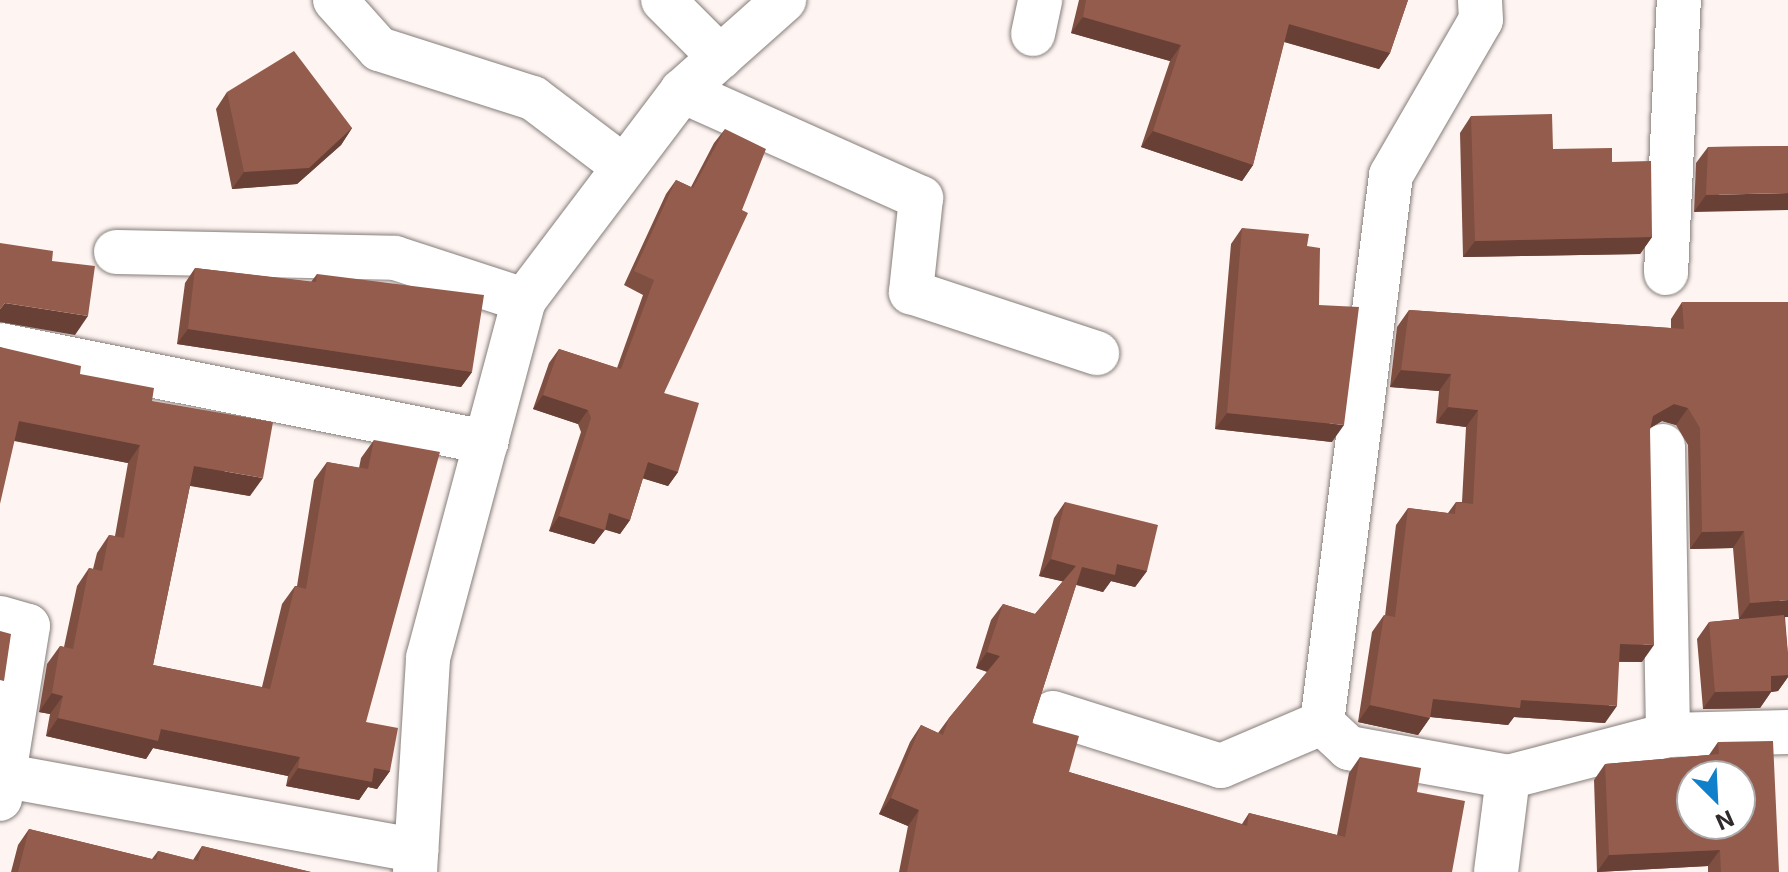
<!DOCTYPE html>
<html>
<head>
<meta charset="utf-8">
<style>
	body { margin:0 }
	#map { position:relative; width:1788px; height:872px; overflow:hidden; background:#fef5f2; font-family:Inter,sans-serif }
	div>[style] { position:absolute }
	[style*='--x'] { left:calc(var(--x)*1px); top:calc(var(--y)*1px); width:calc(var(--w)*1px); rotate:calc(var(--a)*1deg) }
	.roads { filter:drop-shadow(0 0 2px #857d7a) drop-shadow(0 0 2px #857d7a) }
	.minor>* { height:44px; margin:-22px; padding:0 22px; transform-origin:22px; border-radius:22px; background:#fff }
	.wall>* { inset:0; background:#7f4f42 }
	.shaded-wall>* { inset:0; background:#684036 }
	.building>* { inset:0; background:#945c4d }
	span { translate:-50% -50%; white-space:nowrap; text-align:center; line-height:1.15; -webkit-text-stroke:8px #fff; paint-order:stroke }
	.north { position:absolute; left:1676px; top:760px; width:80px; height:80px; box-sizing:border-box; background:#fff; border:2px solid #acaaaa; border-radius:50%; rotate:156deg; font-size:22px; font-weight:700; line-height:32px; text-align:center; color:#2f2b2a }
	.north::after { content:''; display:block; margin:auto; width:28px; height:36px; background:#0f80c9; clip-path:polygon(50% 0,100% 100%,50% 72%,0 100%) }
</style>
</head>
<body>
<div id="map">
	<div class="roads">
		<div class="minor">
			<i style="--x:335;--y:0;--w:66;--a:48.1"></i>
			<i style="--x:379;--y:49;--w:162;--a:17.7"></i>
			<i style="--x:533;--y:98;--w:113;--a:37.1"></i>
			<i style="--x:663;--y:0;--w:81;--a:45"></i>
			<i style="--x:1033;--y:34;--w:35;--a:-78"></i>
			<i style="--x:682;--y:91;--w:262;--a:24.1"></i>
			<i style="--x:921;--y:198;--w:95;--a:96.1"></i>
			<i style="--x:911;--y:292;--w:196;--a:18.2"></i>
			<i style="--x:116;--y:252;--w:279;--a:1.2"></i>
			<i style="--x:395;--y:258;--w:136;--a:18"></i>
			<i style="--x:1666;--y:273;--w:273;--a:-87.3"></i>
			<i style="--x:0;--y:345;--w:496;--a:11.3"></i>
			<i style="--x:1663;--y:446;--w:289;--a:89"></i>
			<i style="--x:0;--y:618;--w:29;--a:16"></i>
			<i style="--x:28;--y:626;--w:175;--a:99.2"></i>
			<i style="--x:1053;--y:713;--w:176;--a:17.5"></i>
			<i style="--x:1221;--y:766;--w:110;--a:-23.1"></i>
			<i style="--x:1322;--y:723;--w:37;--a:43"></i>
			<i style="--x:1349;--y:748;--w:162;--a:10.3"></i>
			<i style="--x:1508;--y:777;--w:165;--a:-14.7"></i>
			<i style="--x:1668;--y:735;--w:120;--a:-1.4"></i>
			<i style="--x:1322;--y:723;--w:552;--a:-82.82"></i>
			<i style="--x:1391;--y:175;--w:179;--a:-59.9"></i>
			<i style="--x:1481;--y:20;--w:20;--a:-93"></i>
			<i style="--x:7;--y:776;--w:416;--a:10.3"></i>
			<i style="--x:415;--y:872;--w:214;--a:-86.5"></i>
			<i style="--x:428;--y:658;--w:371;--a:-75"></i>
			<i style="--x:524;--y:300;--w:262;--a:-52.9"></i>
			<i style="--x:682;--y:91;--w:137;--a:-41.7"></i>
			<i style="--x:1496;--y:872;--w:96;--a:-82.8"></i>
		</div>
	</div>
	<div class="wall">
		<i style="clip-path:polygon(1079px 0,1408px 0,1390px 53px,1379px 69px,1284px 42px,1253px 165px,1242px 181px,1141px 147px,1170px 61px,1071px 33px)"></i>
		<i style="clip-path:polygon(227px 92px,352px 128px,341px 145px,297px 184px,232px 189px,216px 109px)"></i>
		<i style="clip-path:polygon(1471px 116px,1553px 149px,1612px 162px,1652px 237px,1640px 254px,1463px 257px,1460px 133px)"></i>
		<i style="clip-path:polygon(725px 129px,664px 393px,678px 472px,668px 486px,643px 478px,630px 520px,620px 534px,605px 529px,594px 544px,549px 531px,581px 432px,578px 424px,533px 409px,549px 363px,559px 349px,617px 368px,643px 295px,624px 285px,666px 194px,676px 180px,691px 187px,714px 143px)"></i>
		<i style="clip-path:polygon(1788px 146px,1694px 212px,1696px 163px,1708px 147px)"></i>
		<i style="clip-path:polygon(1242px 228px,1307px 246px,1319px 305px,1332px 442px,1215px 429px,1231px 244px)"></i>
		<i style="clip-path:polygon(195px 268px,311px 282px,317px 274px,472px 372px,461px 387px,177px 344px,185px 283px)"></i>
		<i style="clip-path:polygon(1682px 302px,1785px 617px,1788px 655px,1788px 677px,1778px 691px,1771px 692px,1760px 708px,1703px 709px,1697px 639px,1709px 622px,1739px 619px,1733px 548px,1690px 549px,1688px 445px,1676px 425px,1662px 421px,1650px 428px,1642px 662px,1619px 662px,1605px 723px,1514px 717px,1508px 725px,1430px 717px,1418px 735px,1358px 722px,1372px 632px,1384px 615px,1385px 616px,1396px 525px,1408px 508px,1448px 513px,1456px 502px,1462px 502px,1466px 427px,1436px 423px,1439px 391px,1390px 387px,1397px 327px,1409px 310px,1671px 328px,1671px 319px)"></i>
		<i style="clip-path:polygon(0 347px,152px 401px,250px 496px,190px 486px,153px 665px,262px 687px,282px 604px,295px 586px,297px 586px,314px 480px,327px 462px,359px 468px,361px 458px,374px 440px,366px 722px,390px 771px,377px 789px,368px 787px,359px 800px,286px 786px,288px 776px,153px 748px,146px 759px,46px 736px,50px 714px,39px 712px,47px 664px,60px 646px,64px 647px,77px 586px,89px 568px,93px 569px,97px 553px,109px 535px,115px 536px,128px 463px,14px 441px)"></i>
		<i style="clip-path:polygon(1065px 502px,1147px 571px,1135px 587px,1111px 581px,1103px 592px,1076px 585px,1032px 723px,1069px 772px,1242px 824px,1249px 813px,1337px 835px,1349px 773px,1360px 757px,1417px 792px,1452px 872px,899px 872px,908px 826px,879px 814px,910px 742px,921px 725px,938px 733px,949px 718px,987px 672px,976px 668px,991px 620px,1003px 604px,1035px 614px,1063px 581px,1039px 576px,1054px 518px)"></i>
		<i style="clip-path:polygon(1718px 742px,1779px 872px,1708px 872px,1708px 866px,1597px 872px,1594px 780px,1605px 764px,1709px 755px)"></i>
		<i style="clip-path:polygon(29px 829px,152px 859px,158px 851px,193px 860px,202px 846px,311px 872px,11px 872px,18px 845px)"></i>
	</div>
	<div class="shaded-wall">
		<i style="clip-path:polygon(1083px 17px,1181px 45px,1170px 61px,1071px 33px)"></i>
		<i style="clip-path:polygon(1289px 24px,1390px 53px,1379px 69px,1278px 40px)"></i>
		<i style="clip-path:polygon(352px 128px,341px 145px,297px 184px,232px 189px,244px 172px)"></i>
		<i style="clip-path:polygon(1153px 131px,1253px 165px,1242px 181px,1141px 147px)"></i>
		<i style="clip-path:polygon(1788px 193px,1788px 210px,1694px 212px,1706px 195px)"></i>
		<i style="clip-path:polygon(1652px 237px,1640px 254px,1463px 257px,1475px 241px)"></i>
		<i style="clip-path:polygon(5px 303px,88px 316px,75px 335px,0 322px,0 309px)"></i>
		<i style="clip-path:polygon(188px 329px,472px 372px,461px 387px,177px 344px)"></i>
		<i style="clip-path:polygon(1401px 370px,1451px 374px,1439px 391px,1390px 387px)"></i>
		<i style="clip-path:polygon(543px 395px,588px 410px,578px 424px,533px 409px)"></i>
		<i style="clip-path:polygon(1674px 404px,1688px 408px,1676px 425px,1662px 421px,1642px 433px,1653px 416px)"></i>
		<i style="clip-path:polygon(1448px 407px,1478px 410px,1466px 427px,1436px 423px)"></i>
		<i style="clip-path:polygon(1227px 413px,1344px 425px,1332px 442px,1215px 429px)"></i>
		<i style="clip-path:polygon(19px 421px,140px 445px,128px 463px,6px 439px)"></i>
		<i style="clip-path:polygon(648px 462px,678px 472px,668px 486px,638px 477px)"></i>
		<i style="clip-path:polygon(194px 466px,263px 478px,250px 496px,181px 484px)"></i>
		<i style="clip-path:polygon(609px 513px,630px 520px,620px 534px,599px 528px)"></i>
		<i style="clip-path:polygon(559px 516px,605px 530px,594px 544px,549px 531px)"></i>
		<i style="clip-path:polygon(1744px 531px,1733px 548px,1690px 549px,1702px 532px)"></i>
		<i style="clip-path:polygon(1051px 559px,1076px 566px,1065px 582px,1039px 576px)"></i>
		<i style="clip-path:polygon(1117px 564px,1147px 571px,1135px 587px,1111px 581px,1103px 592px,1071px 583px,1082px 567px)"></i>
		<i style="clip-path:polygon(1788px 600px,1788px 617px,1739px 619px,1750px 603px)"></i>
		<i style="clip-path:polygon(1620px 644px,1654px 645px,1642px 662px,1609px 661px)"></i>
		<i style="clip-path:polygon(987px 652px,1000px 656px,989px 672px,976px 668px)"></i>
		<i style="clip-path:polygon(1788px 675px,1788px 677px,1778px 691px,1771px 692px,1760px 708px,1703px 709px,1715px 692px,1771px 676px)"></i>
		<i style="clip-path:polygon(52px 693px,63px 696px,50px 714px,39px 712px)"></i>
		<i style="clip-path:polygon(1433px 699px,1521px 700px,1617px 706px,1605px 723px,1514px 717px,1508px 725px,1421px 716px)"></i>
		<i style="clip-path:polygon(1370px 705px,1430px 718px,1418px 735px,1358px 722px)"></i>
		<i style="clip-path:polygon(58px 718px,161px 729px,300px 757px,288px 776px,153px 748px,146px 759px,46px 736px)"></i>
		<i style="clip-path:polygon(298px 768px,374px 768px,390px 771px,377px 789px,368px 787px,359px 800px,286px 786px)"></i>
		<i style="clip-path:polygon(891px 798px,919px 810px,908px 826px,879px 814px)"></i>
		<i style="clip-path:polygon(1720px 850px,1708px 866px,1597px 872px,1609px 855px)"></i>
	</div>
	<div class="building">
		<i style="clip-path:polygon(1086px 0,1408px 0,1390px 53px,1289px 24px,1253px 165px,1153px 131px,1181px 45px,1083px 17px)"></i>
		<i style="clip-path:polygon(294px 51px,352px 128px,309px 168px,244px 172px,227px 92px)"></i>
		<i style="clip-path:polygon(1552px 114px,1553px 149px,1612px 148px,1612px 162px,1651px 161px,1652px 237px,1475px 241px,1471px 116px)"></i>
		<i style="clip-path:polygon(725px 129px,766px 149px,742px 210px,748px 213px,664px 393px,699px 403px,678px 472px,648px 462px,630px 520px,609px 513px,605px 530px,559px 516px,591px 418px,588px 410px,543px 395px,559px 349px,621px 369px,654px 280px,634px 271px,676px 180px,693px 188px)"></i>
		<i style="clip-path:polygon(1788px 146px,1788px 193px,1706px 195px,1708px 147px)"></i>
		<i style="clip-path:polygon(1242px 228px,1309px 234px,1307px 246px,1320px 248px,1319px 305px,1359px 307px,1344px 425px,1227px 413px)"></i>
		<i style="clip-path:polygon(0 243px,53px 251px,52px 261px,95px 266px,88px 316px,5px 303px,0 309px)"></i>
		<i style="clip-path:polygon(195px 268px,316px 282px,317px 274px,484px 295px,472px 372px,188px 329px)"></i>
		<i style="clip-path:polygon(1682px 302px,1788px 302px,1788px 600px,1750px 603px,1744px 531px,1702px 532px,1700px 428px,1688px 408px,1674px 404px,1653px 416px,1650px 430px,1654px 645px,1620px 644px,1617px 706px,1521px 700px,1520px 708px,1433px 699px,1430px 718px,1370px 705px,1384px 615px,1395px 617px,1408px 508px,1455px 514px,1456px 502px,1473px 504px,1478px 410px,1448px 407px,1451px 374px,1401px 370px,1409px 310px,1684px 329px)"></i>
		<i style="clip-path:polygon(0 347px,81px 366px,80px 374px,154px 388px,152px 401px,273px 422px,263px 478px,194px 466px,153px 665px,270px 689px,295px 586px,306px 589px,327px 462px,368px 469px,374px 440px,440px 452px,366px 722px,398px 728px,390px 771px,374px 768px,372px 782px,298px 768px,300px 757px,161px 729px,158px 741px,58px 718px,63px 696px,52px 693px,60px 646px,73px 649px,89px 568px,102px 571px,109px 535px,124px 538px,140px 445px,19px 421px,0 504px)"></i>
		<i style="clip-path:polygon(1065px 502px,1158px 525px,1147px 571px,1117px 564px,1115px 575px,1082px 567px,1032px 723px,1079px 736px,1069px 772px,1247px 826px,1249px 813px,1345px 837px,1360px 757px,1421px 768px,1417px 792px,1465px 801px,1452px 872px,907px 872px,919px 810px,891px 798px,921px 725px,943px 735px,949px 718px,1000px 656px,987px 652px,1003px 604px,1035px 614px,1076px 566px,1051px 559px)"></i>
		<i style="clip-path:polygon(1784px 615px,1788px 655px,1788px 675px,1771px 676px,1771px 691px,1715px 692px,1709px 622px)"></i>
		<i style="clip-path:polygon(0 631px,11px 634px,4px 681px,0 680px)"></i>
		<i style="clip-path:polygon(evenodd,1773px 741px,1779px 872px,1721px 872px,1720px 850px,1609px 855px,1605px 764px,1719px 754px,1718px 742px,1773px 741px,1692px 776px,1740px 776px,1740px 824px,1692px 824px,1692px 776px)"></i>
		<i style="clip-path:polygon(29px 829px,156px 860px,158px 851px,198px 861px,202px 846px,311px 872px,18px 872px)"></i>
	</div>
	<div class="north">N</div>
</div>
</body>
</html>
